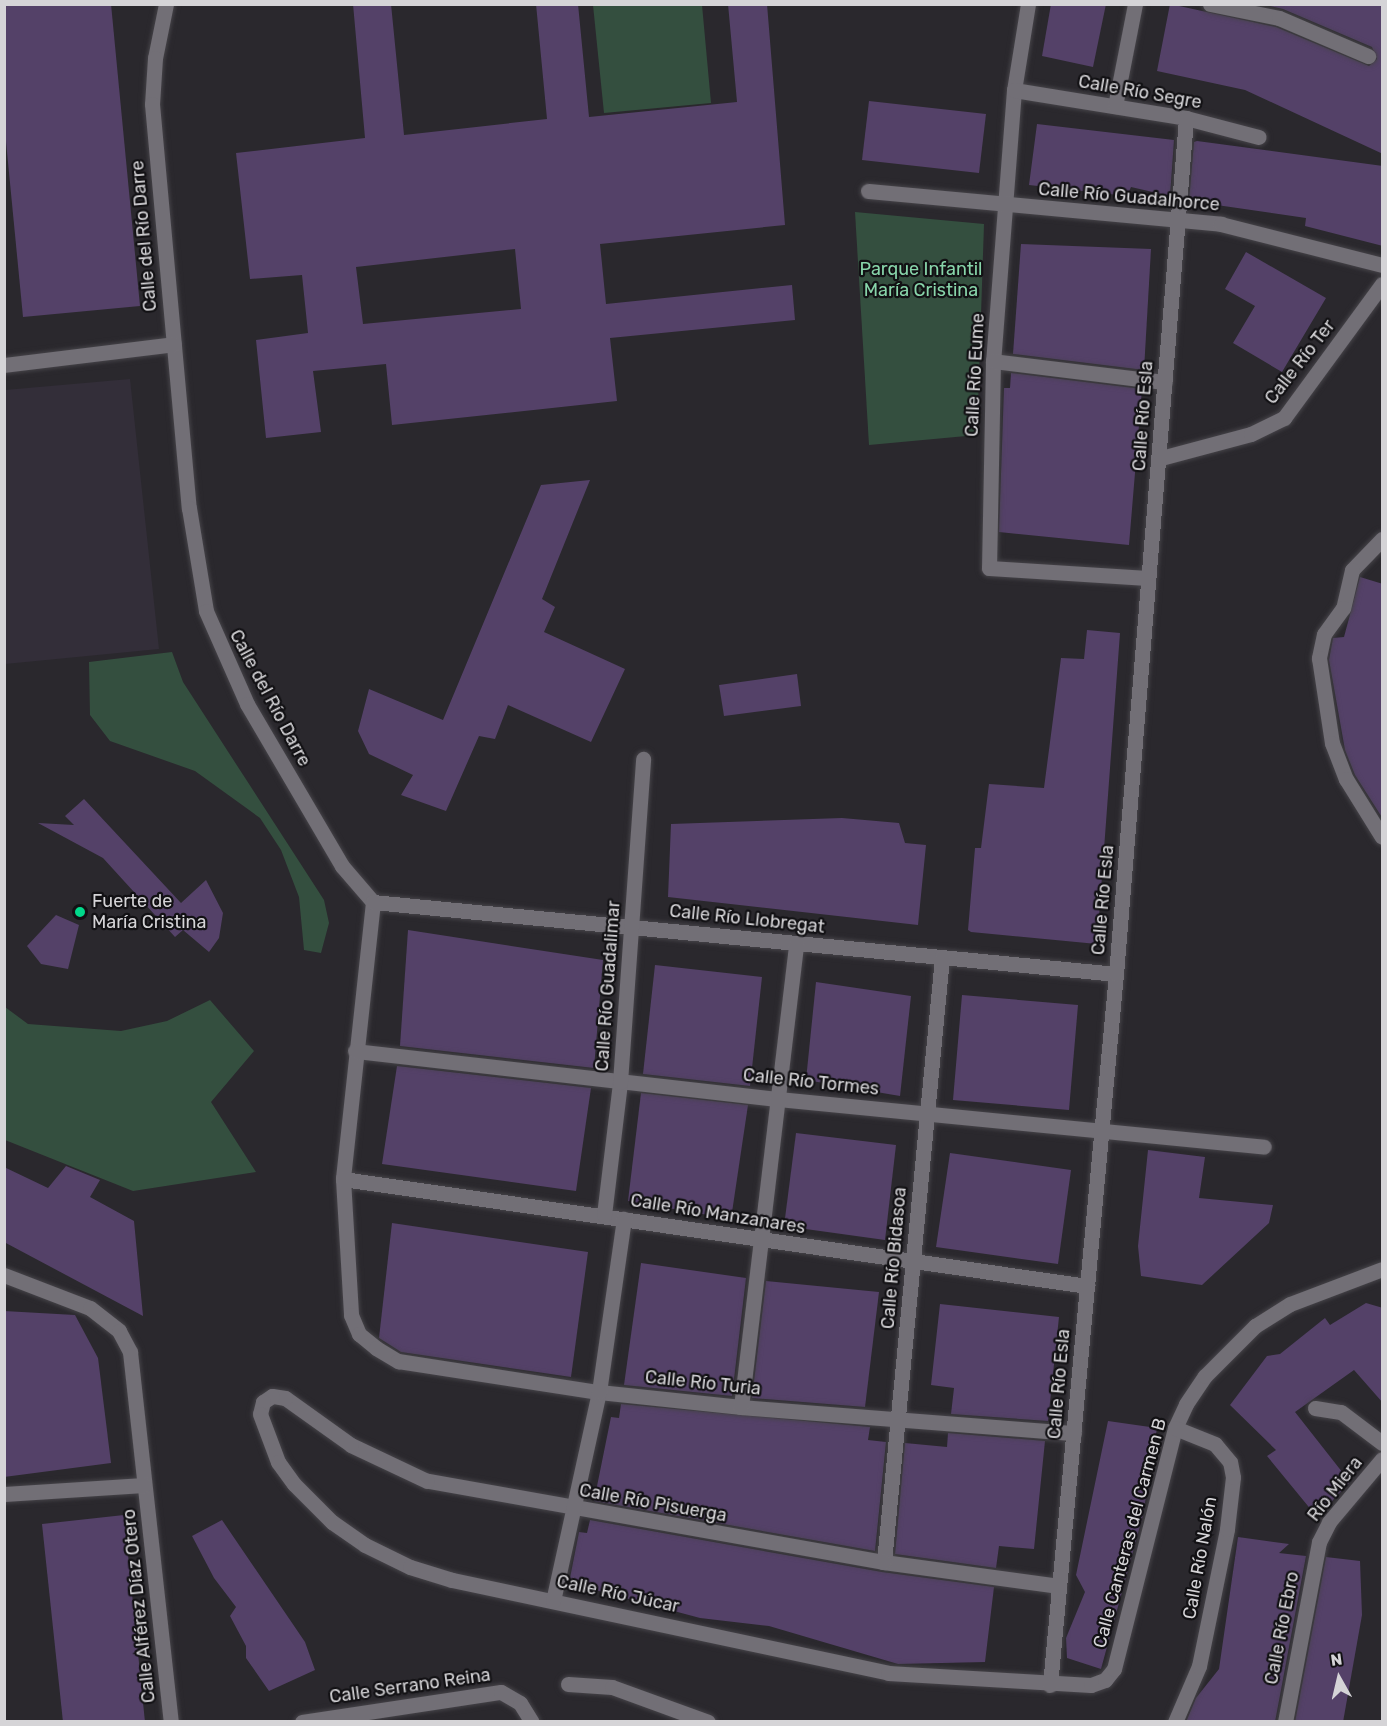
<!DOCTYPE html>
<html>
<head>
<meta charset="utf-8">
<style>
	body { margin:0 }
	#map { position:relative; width:1387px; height:1726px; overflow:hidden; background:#2a282d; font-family:Rubik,sans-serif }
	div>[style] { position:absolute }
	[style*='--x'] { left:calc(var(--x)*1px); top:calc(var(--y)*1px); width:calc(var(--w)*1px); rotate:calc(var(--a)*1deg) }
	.built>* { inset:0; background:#332e39 }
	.green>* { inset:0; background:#344f3f }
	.building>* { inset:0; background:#544168 }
	.roads { filter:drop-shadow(0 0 2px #454348) drop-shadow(0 0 2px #454348) }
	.minor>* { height:15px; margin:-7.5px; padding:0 7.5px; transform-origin:7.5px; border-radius:7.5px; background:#726f76 }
	.dots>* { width:16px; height:16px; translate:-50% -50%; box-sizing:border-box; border:3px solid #121114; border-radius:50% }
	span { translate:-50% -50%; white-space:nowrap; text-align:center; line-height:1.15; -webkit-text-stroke:4.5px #121114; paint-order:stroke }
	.street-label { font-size:18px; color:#d5d4d7 }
	.park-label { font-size:18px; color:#88d5aa }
	.poi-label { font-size:18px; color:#d5d4d7 }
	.left { translate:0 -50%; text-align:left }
	.frame { position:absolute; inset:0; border:6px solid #d5d4d7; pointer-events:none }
	.north { position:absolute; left:1309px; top:1648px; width:60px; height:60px; -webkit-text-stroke:4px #121114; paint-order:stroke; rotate:352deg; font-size:16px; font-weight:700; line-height:24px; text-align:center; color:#d5d4d7 }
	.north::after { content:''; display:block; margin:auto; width:21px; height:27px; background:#d5d4d7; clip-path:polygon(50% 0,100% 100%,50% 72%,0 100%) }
</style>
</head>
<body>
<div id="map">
	<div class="built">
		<i style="clip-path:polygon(130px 379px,159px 649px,5px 664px,5px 390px)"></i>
	</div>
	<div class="green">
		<i style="clip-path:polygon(593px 5px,702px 5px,711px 103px,604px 113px)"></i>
		<i style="clip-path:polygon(855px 212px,984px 224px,977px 435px,869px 445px)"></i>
		<i style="clip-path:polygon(172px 652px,183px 682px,324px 900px,329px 923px,321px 953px,304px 950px,299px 897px,281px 850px,260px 818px,195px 771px,110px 741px,90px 715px,89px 662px)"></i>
		<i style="clip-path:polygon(210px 1000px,254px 1051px,211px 1102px,256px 1172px,133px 1191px,5px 1140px,5px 1007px,28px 1024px,121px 1031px,167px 1021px)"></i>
	</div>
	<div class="building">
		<i style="clip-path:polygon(4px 4px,111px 4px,140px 306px,23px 317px,4px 121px)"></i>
		<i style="clip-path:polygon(evenodd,353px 4px,391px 4px,404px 135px,547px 119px,536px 4px,578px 4px,589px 117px,737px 102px,728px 4px,767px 4px,785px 225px,600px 244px,606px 304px,792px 285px,795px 320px,610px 338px,617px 401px,392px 425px,386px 364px,313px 371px,321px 432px,266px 438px,256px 340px,308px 333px,302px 275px,250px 279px,236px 153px,365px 138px,353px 4px,515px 249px,521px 309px,363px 324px,356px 267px,515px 249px)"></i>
		<i style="clip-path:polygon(1051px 4px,1106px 4px,1093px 67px,1042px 56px)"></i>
		<i style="clip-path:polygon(1170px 4px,1276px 27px,1369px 66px,1377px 59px,1372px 47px,1283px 9px,1262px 4px,1383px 4px,1383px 154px,1245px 90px,1157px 71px)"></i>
		<i style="clip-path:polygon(869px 101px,986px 114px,979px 173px,862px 160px)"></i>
		<i style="clip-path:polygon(1037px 124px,1174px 140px,1170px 196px,1131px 187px,1127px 196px,1029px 185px)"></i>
		<i style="clip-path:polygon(1197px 141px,1383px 166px,1383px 246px,1305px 226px,1306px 218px,1189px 201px,1194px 142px)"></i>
		<i style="clip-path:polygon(1021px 244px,1151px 249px,1144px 370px,1013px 354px)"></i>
		<i style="clip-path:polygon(1246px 252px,1326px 298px,1282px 372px,1233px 343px,1255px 306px,1225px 289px)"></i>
		<i style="clip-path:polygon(1011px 373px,1142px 389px,1129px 545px,999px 532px,1004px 388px,1010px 388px)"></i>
		<i style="clip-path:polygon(590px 480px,542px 599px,555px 607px,544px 632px,625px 669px,591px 742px,508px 705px,495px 739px,479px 736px,446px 811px,401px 795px,413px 775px,369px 754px,358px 731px,369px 689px,443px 720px,541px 485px)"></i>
		<i style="clip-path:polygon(1360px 577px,1383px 584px,1383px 819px,1355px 775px,1345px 750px,1329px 660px,1333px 638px,1344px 637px)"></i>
		<i style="clip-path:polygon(1087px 630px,1120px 633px,1097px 944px,971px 932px,968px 930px,975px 848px,981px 848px,989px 784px,1044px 788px,1061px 658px,1084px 659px)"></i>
		<i style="clip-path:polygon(797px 674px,801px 706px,724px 716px,719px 685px)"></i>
		<i style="clip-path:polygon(84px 799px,181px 903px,206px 880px,223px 913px,219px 938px,209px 952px,183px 930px,175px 937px,103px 858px,38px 823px,74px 825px,65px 816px)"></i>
		<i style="clip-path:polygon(842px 818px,899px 823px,905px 843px,926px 845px,918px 925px,668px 897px,671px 824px)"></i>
		<i style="clip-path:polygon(56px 915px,79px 925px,68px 969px,41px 964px,27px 946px)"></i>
		<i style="clip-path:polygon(408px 930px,603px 960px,594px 1068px,400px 1046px)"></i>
		<i style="clip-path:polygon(655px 965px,762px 977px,750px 1086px,643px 1074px)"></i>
		<i style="clip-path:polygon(816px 982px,911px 996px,900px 1096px,806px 1080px)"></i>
		<i style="clip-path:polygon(962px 995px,1078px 1005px,1069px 1110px,953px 1100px)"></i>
		<i style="clip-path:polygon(397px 1066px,591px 1088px,576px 1191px,382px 1164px)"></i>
		<i style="clip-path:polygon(641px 1093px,748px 1105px,731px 1219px,628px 1201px)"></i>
		<i style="clip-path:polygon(796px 1133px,896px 1145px,885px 1240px,784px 1226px)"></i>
		<i style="clip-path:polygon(1148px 1150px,1205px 1157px,1199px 1198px,1273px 1205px,1269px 1223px,1202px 1285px,1141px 1276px,1138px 1246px)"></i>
		<i style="clip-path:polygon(950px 1153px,1071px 1170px,1058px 1264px,936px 1247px)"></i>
		<i style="clip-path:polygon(66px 1166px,100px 1180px,90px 1197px,134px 1221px,143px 1316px,4px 1242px,4px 1167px,48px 1188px)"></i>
		<i style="clip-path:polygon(392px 1223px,588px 1252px,571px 1377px,401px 1352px,379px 1338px)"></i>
		<i style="clip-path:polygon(641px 1263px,746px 1278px,732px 1396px,624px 1385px)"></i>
		<i style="clip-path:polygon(766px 1281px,879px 1292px,865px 1407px,752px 1398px)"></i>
		<i style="clip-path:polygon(1366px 1303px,1383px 1308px,1383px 1403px,1354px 1370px,1295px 1412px,1350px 1482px,1317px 1517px,1267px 1456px,1276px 1450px,1230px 1405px,1267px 1356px,1280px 1354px,1325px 1318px,1330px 1325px)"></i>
		<i style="clip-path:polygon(940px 1304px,1059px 1317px,1048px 1421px,951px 1414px,954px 1388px,931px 1385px)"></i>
		<i style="clip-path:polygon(4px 1311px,75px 1315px,98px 1358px,111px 1463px,4px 1477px)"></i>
		<i style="clip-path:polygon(621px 1404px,870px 1427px,868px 1440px,886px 1442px,875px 1551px,594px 1501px,611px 1417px,619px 1418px)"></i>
		<i style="clip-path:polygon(1108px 1421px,1157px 1428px,1143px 1515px,1101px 1669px,1067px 1658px,1066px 1638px,1085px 1592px,1076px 1575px)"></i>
		<i style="clip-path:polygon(948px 1433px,1045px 1441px,1034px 1549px,999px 1546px,996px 1568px,895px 1554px,905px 1443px,947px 1447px)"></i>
		<i style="clip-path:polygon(124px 1515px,145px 1722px,63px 1722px,42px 1524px)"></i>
		<i style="clip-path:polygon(222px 1520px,305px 1642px,315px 1670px,269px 1691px,246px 1658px,246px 1646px,230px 1616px,236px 1607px,214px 1578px,192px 1536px)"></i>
		<i style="clip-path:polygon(590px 1520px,882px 1572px,994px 1587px,985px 1662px,898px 1664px,769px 1626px,700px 1618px,569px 1583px,579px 1532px,587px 1533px)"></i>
		<i style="clip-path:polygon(1238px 1537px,1289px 1544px,1279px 1553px,1306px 1556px,1275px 1722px,1186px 1722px,1196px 1698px,1219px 1669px)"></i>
		<i style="clip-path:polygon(1326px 1557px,1360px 1561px,1362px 1615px,1343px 1722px,1295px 1722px)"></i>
	</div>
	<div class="roads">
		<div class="minor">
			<i style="--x:166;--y:4;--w:55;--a:101.5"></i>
			<i style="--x:155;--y:58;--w:46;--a:93.7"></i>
			<i style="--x:152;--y:104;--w:406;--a:84.8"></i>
			<i style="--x:189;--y:508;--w:104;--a:80.6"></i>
			<i style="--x:206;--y:611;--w:102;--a:66.2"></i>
			<i style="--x:247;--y:704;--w:188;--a:59.6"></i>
			<i style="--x:342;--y:866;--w:48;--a:49.3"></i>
			<i style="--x:1028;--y:4;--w:87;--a:99.2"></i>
			<i style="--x:1014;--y:90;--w:272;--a:94.4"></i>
			<i style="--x:993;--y:361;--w:207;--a:91.1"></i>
			<i style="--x:989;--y:568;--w:159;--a:3.6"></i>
			<i style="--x:1210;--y:4;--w:70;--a:11.5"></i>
			<i style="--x:1279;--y:18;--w:97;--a:23.1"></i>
			<i style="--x:1014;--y:90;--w:174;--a:9.2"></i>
			<i style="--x:1186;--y:118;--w:75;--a:14.6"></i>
			<i style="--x:1115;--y:106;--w:104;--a:-78.9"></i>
			<i style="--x:868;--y:191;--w:355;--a:5.3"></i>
			<i style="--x:1221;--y:224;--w:166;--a:14.3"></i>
			<i style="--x:993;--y:361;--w:173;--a:7"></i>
			<i style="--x:4;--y:365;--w:171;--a:-7"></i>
			<i style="--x:1161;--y:458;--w:93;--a:-14.9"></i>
			<i style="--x:1251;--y:434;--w:37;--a:-26"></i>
			<i style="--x:1284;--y:418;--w:166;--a:-53.8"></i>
			<i style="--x:1382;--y:539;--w:43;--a:134.1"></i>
			<i style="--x:1352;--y:570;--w:39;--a:103"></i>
			<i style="--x:1343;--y:608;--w:32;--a:126"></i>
			<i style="--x:1324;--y:634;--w:25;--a:102"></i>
			<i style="--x:1319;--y:658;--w:86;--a:81.3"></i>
			<i style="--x:1332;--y:743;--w:39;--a:69"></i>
			<i style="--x:1346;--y:779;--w:68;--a:58.2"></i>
			<i style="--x:373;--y:902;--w:279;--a:96.2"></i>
			<i style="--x:343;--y:1179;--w:136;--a:86.6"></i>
			<i style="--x:351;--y:1315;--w:21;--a:67"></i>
			<i style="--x:359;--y:1334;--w:22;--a:39"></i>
			<i style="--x:376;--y:1348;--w:26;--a:31"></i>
			<i style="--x:398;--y:1361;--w:203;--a:8.8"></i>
			<i style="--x:599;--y:1392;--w:143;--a:6"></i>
			<i style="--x:741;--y:1407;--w:334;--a:4.5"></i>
			<i style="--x:373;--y:902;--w:746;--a:5.53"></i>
			<i style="--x:355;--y:1051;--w:426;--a:6.5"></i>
			<i style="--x:778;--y:1099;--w:488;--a:5.6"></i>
			<i style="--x:343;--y:1179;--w:752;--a:8.18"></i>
			<i style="--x:604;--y:1215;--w:134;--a:-83.1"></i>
			<i style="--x:620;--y:1082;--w:324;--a:-85.9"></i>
			<i style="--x:4;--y:1275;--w:92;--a:21"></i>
			<i style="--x:90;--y:1308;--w:37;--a:38"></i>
			<i style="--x:119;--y:1331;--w:24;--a:62"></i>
			<i style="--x:130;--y:1352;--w:372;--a:83.7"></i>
			<i style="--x:741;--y:1407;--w:467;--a:-83.2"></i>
			<i style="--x:1315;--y:1408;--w:26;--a:9"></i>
			<i style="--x:1341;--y:1412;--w:51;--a:37.1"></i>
			<i style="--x:4;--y:1494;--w:140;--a:-3.7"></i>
			<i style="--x:884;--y:1562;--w:608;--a:-84.52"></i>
			<i style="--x:1059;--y:1586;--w:177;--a:-172.2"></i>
			<i style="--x:884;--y:1562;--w:464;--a:-169.9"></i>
			<i style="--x:427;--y:1481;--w:84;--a:-154.7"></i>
			<i style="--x:351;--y:1445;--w:81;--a:-144.5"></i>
			<i style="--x:285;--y:1398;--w:13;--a:-171"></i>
			<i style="--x:272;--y:1396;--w:11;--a:146"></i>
			<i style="--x:263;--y:1402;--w:12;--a:104"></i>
			<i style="--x:260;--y:1414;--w:51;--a:69.4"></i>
			<i style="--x:278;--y:1462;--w:27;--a:54"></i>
			<i style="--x:294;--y:1484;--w:54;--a:45"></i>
			<i style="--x:332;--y:1522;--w:40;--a:34.9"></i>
			<i style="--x:365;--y:1545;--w:50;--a:26.1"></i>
			<i style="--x:410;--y:1567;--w:44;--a:17.2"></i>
			<i style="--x:452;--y:1580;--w:446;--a:12"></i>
			<i style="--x:888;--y:1673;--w:203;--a:3.4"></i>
			<i style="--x:1091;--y:1685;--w:15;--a:-20"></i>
			<i style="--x:1105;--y:1680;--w:14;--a:-51"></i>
			<i style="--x:1114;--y:1669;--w:249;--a:-75.8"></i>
			<i style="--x:1175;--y:1428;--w:26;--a:-65"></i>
			<i style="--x:1186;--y:1404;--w:34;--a:-56"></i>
			<i style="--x:1205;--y:1376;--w:71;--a:-45"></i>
			<i style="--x:1255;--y:1326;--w:41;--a:-32.2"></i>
			<i style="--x:1290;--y:1304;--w:98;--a:-20.8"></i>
			<i style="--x:553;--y:1601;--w:214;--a:-77.6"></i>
			<i style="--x:599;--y:1392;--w:175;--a:-81.8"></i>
			<i style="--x:568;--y:1684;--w:44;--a:3.9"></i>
			<i style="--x:612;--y:1687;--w:102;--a:20"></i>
			<i style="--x:1050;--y:1685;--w:714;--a:-84.7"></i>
			<i style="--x:1116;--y:974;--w:859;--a:-85.32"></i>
			<i style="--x:302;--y:1722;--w:201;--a:-8.6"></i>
			<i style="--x:501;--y:1692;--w:22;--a:30"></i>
			<i style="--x:520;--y:1703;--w:22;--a:58"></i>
			<i style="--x:1175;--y:1722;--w:61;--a:-66.8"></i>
			<i style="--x:1199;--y:1666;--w:140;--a:-78.4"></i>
			<i style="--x:1227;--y:1529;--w:52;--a:-83.4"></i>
			<i style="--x:1233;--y:1477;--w:15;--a:-101"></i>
			<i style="--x:1230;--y:1462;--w:23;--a:-130"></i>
			<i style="--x:1215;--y:1444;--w:43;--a:-158.2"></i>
			<i style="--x:1285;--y:1722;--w:183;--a:-79.3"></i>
			<i style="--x:1319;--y:1542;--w:22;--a:-63"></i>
			<i style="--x:1329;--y:1522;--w:82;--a:-49.9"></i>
		</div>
	</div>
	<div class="dots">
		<i style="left:80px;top:912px;background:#01d98b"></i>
	</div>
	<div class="street-label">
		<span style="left:1140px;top:92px;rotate:10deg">Calle Río Segre</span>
		<span style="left:1129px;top:197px;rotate:5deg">Calle Río Guadalhorce</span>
		<span style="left:144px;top:236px;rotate:-95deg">Calle del Río Darre</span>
		<span style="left:1300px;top:362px;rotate:-52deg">Calle Río Ter</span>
		<span style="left:975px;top:375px;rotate:-87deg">Calle Río Eume</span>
		<span style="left:1143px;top:416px;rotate:-86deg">Calle Río Esla</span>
		<span style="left:270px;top:698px;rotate:62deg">Calle del Río Darre</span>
		<span style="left:1103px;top:900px;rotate:-85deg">Calle Río Esla</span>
		<span style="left:747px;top:919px;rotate:6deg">Calle Río Llobregat</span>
		<span style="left:608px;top:986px;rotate:-86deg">Calle Río Guadalimar</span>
		<span style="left:811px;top:1082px;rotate:6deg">Calle Río Tormes</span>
		<span style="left:718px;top:1214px;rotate:9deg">Calle Río Manzanares</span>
		<span style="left:894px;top:1258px;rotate:-85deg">Calle Río Bidasoa</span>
		<span style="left:703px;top:1383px;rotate:6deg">Calle Río Turia</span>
		<span style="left:1059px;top:1384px;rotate:-85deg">Calle Río Esla</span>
		<span style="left:1335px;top:1489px;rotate:-52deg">Río Miera</span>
		<span style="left:653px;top:1503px;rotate:10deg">Calle Río Pisuerga</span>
		<span style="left:1130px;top:1533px;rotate:-75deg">Calle Canteras del Carmen B</span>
		<span style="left:1200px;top:1558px;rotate:-80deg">Calle Río Nalón</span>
		<span style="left:618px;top:1594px;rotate:12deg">Calle Río Júcar</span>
		<span style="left:139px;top:1606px;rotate:-96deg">Calle Alférez Díaz Otero</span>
		<span style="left:1282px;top:1628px;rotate:-79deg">Calle Río Ebro</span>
		<span style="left:410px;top:1686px;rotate:-8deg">Calle Serrano Reina</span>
	</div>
	<div class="park-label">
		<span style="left:921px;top:280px">Parque Infantil<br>María Cristina</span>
	</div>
	<div class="poi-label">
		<span class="left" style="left:92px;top:912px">Fuerte de<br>María Cristina</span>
	</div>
	<div class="frame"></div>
	<div class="north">N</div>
</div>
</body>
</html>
